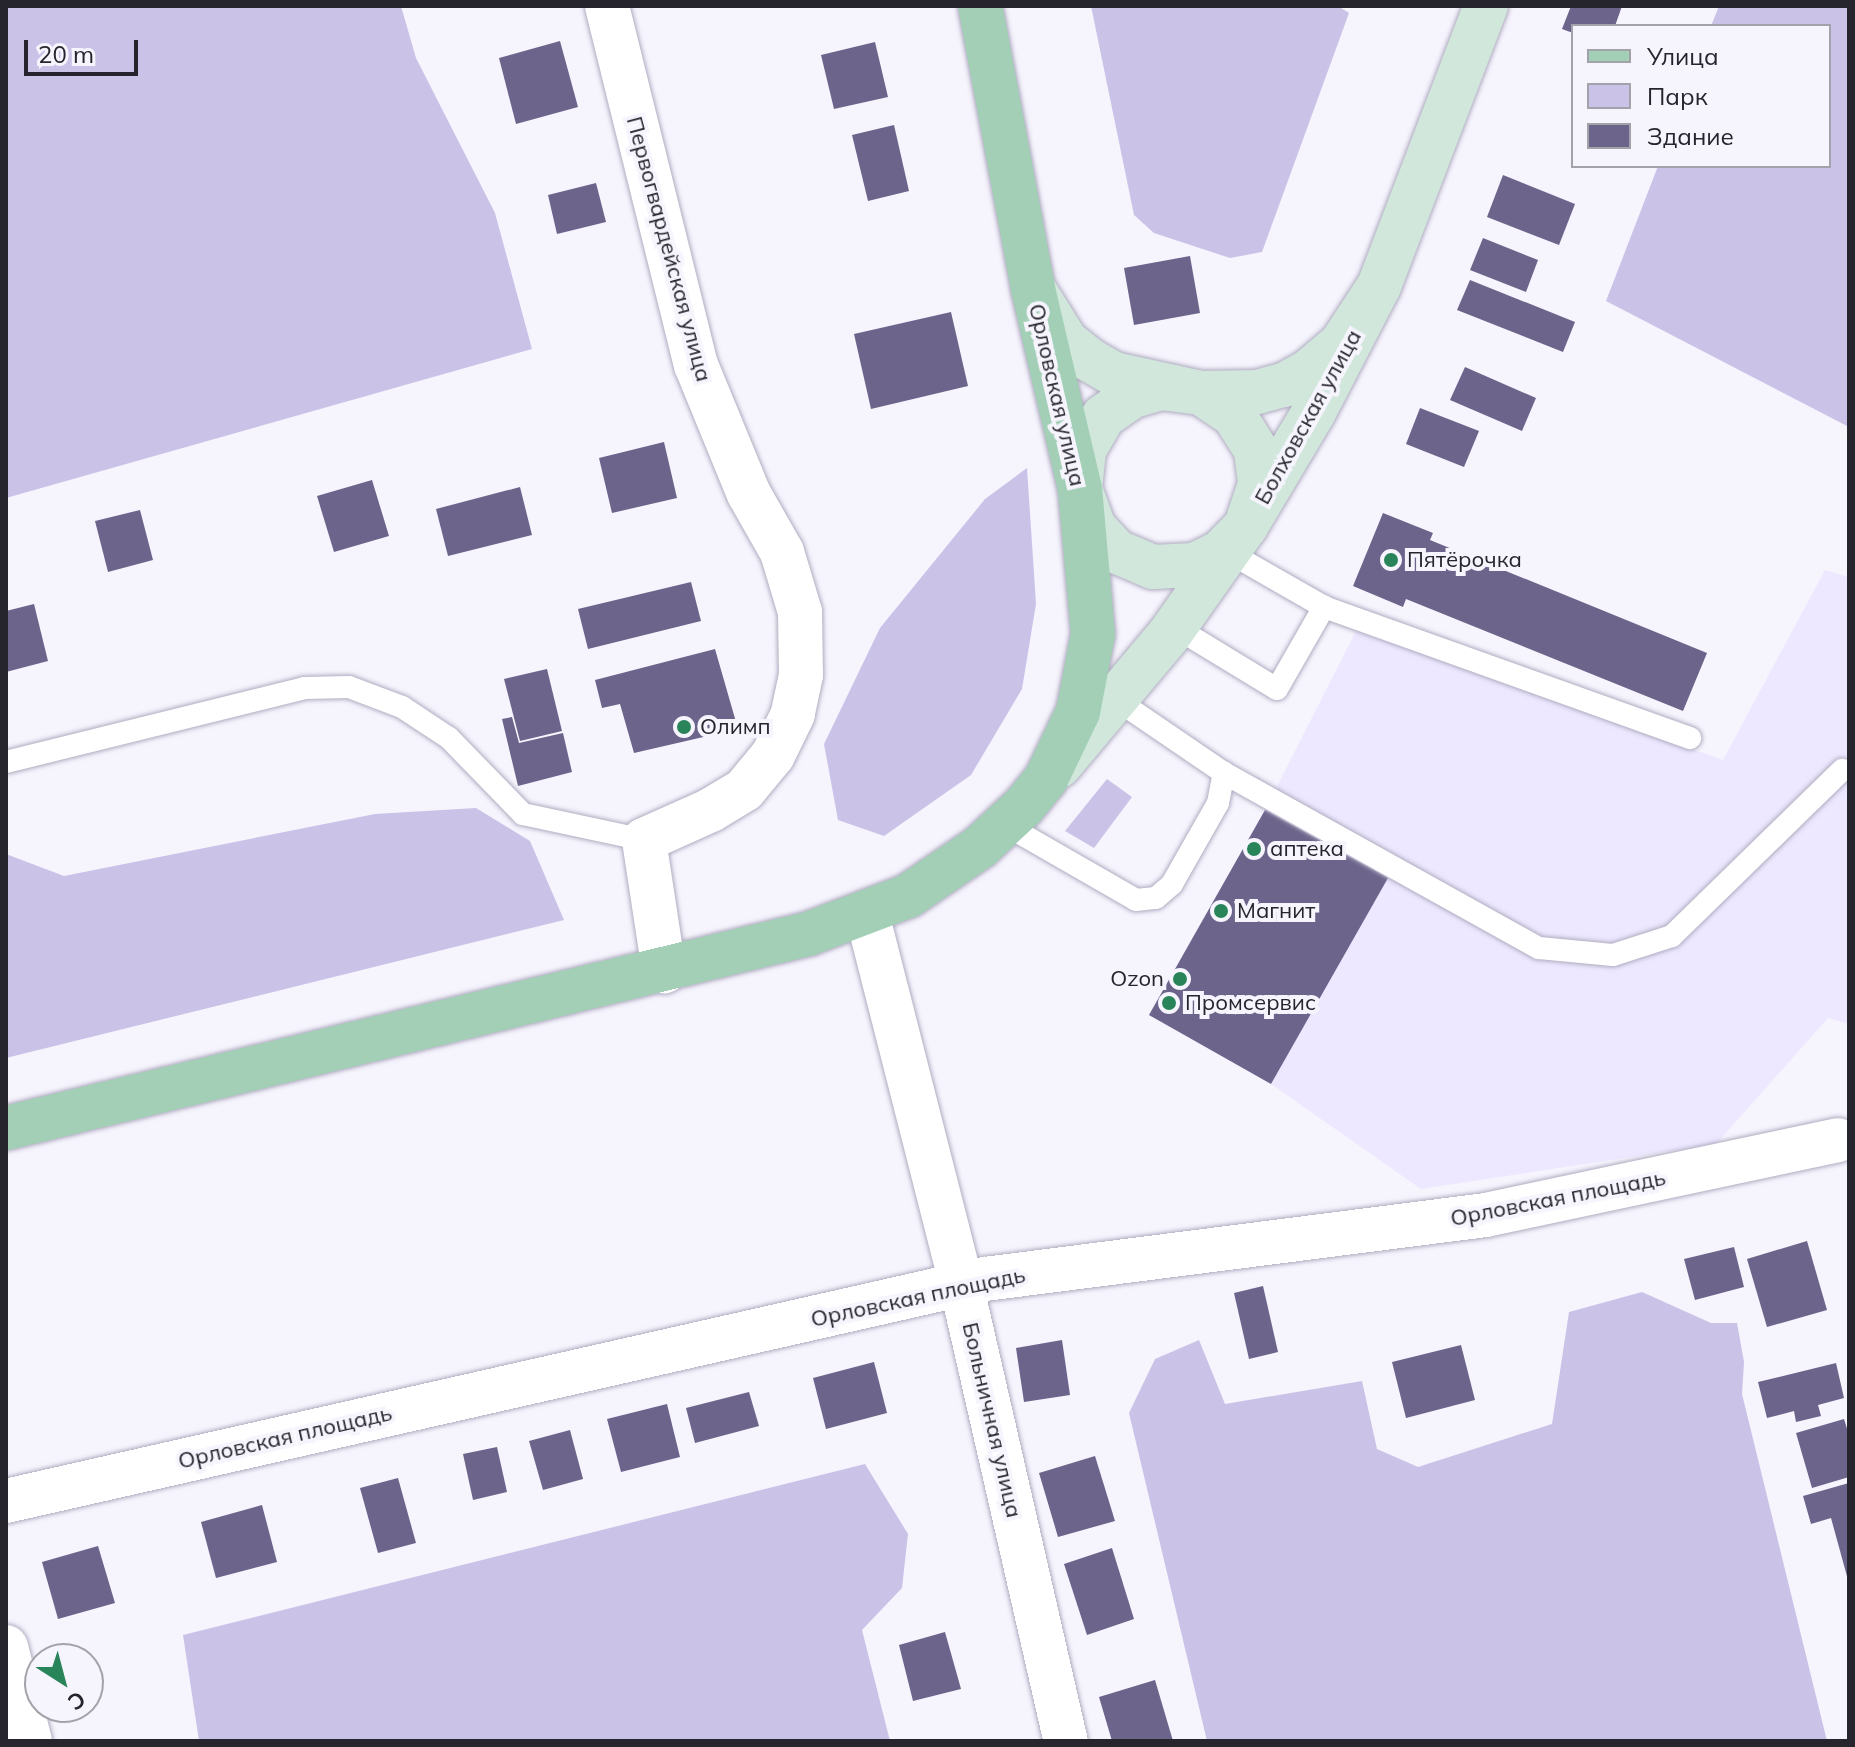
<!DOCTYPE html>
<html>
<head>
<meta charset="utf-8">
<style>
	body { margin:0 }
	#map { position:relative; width:1855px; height:1747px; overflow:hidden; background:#f6f4fd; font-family:Mulish,sans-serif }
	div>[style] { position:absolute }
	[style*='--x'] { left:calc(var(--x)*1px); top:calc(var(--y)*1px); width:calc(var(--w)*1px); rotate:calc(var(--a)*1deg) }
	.built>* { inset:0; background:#ede8ff }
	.green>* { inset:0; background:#cbc2e8 }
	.building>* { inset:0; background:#6d648b }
	.roads { filter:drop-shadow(0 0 2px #b0acc1) drop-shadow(0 0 2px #b0acc1) }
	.lane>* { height:22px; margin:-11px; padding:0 11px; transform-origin:11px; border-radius:11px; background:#fff }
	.street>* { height:44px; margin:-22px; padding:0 22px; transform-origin:22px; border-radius:22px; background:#fff }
	.secondary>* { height:44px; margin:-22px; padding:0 22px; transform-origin:22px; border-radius:22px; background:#d1e7db }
	.primary>* { height:44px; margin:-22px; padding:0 22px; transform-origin:22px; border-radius:22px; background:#a3cfb7 }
	.dots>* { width:22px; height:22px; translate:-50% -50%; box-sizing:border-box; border:4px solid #f6f4fd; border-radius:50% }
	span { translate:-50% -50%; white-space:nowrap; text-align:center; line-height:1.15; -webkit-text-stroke:8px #f6f4fd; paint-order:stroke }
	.street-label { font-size:22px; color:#26242c }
	.poi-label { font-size:22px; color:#26242c }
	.left { translate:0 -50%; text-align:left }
	.right { translate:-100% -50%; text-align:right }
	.frame { position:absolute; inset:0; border:8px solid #26242c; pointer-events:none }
	.legend { position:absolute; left:1571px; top:24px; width:260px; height:144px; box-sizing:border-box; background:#f6f4fd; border:2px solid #a3a1a9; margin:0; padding:10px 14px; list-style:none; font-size:24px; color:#26242c }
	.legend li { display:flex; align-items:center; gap:16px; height:40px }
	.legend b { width:40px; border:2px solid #a3a1a9 }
	.north { position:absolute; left:24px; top:1643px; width:80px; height:80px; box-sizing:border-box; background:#f6f4fd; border:2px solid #a3a1a9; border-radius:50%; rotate:144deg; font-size:22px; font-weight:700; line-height:32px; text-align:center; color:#26242c }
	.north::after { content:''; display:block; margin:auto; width:28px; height:36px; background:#2a845a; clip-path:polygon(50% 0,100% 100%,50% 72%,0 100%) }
	.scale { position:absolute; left:24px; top:40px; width:114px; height:36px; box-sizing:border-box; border:4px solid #26242c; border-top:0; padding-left:10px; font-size:24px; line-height:28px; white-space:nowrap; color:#26242c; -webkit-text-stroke:6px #f6f4fd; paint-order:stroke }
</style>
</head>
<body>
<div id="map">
	<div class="built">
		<i style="clip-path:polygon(1825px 570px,1849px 577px,1849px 1024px,1828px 1018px,1716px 1144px,1421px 1189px,1271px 1084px,1149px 1015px,1265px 810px,1357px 629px,1723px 760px)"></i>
	</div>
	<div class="green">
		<i style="clip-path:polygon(6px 6px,401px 6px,416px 58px,495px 213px,532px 349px,6px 498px)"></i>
		<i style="clip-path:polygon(1091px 6px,1338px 6px,1349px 13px,1262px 252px,1230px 258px,1154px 233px,1134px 215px)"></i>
		<i style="clip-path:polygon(1719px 6px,1849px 6px,1849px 427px,1606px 301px,1658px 166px,1829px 166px,1829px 26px,1711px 26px)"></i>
		<i style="clip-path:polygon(1027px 468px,1036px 604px,1022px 689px,971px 775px,884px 836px,838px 820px,824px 744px,880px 628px,985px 499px)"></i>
		<i style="clip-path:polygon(1107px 779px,1132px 797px,1094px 848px,1065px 831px)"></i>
		<i style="clip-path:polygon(476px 808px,530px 841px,564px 920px,6px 1058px,6px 854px,64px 876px,375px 814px)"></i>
		<i style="clip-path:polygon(1642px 1292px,1711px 1323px,1737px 1323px,1744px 1362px,1742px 1394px,1827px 1741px,1207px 1741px,1129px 1413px,1155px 1359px,1199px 1340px,1225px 1404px,1362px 1381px,1377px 1449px,1418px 1467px,1552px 1424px,1569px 1312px)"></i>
		<i style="clip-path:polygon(865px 1464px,908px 1534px,902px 1588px,862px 1630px,890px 1741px,199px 1741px,183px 1635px)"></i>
	</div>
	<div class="building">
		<i style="clip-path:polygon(1571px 6px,1622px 6px,1615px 26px,1573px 26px,1573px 33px,1562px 29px)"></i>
		<i style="clip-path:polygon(560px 41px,578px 107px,516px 124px,499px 58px)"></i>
		<i style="clip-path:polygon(875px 42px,888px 97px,834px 109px,821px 55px)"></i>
		<i style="clip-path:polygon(894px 125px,909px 191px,868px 201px,852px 135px)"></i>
		<i style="clip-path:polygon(1503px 175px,1575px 204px,1559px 245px,1487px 217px)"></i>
		<i style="clip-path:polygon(596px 183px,606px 222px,557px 234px,548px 195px)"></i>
		<i style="clip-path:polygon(1483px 238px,1538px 260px,1526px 292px,1470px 270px)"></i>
		<i style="clip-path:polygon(1190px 256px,1200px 313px,1134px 325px,1124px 268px)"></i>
		<i style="clip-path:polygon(1470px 280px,1575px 322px,1563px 352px,1457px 310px)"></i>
		<i style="clip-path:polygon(951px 312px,968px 386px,871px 409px,854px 334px)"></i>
		<i style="clip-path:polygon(1465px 367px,1536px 398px,1522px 431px,1450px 400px)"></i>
		<i style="clip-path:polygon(1420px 408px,1479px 431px,1464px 467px,1406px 444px)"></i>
		<i style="clip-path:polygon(664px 442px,677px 498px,612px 513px,599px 458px)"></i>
		<i style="clip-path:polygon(372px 480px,389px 536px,334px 552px,317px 496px)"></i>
		<i style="clip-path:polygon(520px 487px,532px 535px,448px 556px,436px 509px)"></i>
		<i style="clip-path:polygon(140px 510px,153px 560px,108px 572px,95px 521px)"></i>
		<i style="clip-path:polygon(1383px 513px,1433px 533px,1430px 540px,1707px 653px,1683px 711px,1406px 599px,1403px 607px,1353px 586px)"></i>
		<i style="clip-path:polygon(691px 582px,701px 621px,588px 649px,578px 609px)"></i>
		<i style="clip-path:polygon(34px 604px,48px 661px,6px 672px,6px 611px)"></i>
		<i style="clip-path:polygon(715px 649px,738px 729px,634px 753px,620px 704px,602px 708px,595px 680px)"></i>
		<i style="clip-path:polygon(547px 669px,562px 731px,520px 741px,504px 679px)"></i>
		<i style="clip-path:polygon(512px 717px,519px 743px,563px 733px,572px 772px,518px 786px,502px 719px)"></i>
		<i style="clip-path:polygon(1265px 810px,1388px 878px,1271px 1084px,1149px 1015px)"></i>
		<i style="clip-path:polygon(1807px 1241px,1827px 1310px,1767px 1327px,1747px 1259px)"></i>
		<i style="clip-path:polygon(1734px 1247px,1744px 1287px,1695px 1300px,1684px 1259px)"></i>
		<i style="clip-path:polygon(1263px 1286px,1278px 1352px,1249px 1359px,1234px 1293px)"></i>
		<i style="clip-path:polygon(1062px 1340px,1070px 1395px,1024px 1402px,1016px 1348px)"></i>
		<i style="clip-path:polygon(1461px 1345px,1475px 1400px,1406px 1418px,1392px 1362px)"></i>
		<i style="clip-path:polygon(874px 1362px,887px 1413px,826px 1429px,813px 1378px)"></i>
		<i style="clip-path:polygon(1836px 1363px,1844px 1398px,1818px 1405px,1821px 1416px,1796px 1422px,1794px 1411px,1767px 1418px,1758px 1382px)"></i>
		<i style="clip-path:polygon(749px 1392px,759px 1426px,695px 1443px,686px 1408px)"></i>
		<i style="clip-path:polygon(667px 1404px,680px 1457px,621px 1472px,607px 1419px)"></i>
		<i style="clip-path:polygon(1844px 1419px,1849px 1435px,1849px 1477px,1812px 1488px,1796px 1433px)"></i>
		<i style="clip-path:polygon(570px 1430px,583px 1479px,543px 1490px,529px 1441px)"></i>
		<i style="clip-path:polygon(497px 1447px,507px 1492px,473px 1500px,463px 1454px)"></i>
		<i style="clip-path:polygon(1095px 1456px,1115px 1521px,1058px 1537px,1039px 1473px)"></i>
		<i style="clip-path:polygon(398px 1478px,416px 1543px,378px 1553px,360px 1488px)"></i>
		<i style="clip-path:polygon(1849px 1483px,1849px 1580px,1848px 1580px,1831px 1518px,1811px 1524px,1803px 1496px)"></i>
		<i style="clip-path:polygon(262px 1505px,277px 1562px,216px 1578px,201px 1522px)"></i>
		<i style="clip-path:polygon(98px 1546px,115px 1603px,58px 1619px,42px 1562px)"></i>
		<i style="clip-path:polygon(1112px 1548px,1134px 1619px,1087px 1635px,1064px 1564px)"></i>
		<i style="clip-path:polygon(945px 1632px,961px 1689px,913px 1701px,899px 1645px)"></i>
		<i style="clip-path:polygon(1155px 1680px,1173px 1741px,1112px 1741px,1099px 1697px)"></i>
	</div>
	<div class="roads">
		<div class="lane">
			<i style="--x:1228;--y:552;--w:111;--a:29.8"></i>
			<i style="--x:1324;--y:607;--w:389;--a:19.7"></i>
			<i style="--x:1175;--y:627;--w:119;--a:31.3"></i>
			<i style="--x:1277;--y:689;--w:95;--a:-60.2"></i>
			<i style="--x:6;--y:762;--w:307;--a:-13.9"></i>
			<i style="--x:304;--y:688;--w:45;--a:-1.3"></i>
			<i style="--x:349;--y:687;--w:57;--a:20.7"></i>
			<i style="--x:402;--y:707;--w:56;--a:33.4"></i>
			<i style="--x:449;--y:738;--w:106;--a:45.8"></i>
			<i style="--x:523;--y:814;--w:124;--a:12.1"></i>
			<i style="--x:1224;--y:773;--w:360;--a:29.1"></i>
			<i style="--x:1539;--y:948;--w:74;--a:5.4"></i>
			<i style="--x:1613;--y:955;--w:62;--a:-17.9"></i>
			<i style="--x:1672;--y:936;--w:238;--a:-44.3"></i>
			<i style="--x:1004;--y:824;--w:152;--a:29.9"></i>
			<i style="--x:1136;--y:900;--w:20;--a:-6"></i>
			<i style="--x:1156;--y:898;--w:21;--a:-41"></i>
			<i style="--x:1172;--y:884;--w:93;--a:-60.4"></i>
			<i style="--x:1218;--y:803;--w:31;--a:-79"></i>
			<i style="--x:1224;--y:773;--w:130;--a:-145.7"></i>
		</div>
		<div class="street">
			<i style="--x:607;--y:6;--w:370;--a:76.1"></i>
			<i style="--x:696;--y:365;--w:139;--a:67.7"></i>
			<i style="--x:749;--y:494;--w:67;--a:60.4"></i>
			<i style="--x:782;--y:552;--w:63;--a:73.3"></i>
			<i style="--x:800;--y:612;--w:63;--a:89.1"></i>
			<i style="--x:801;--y:675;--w:40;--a:102"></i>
			<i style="--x:793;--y:714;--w:46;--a:116"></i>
			<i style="--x:773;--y:755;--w:45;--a:129.6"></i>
			<i style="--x:744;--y:790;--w:39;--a:149"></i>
			<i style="--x:711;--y:810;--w:73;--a:155.9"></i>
			<i style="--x:644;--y:840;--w:133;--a:81.3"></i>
			<i style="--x:867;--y:914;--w:382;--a:75.7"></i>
			<i style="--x:961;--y:1284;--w:469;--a:77.1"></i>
			<i style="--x:6;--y:1501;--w:1004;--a:-12.78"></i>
			<i style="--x:985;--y:1279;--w:505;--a:-7.28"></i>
			<i style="--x:1486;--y:1215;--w:360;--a:-12"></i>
			<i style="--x:6;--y:1647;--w:97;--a:75.7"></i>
		</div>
		<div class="secondary">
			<i style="--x:1036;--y:293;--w:57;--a:58"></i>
			<i style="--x:1066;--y:341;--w:28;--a:39"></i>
			<i style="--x:1088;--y:359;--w:30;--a:30"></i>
			<i style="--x:1114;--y:374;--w:89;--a:12.3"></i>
			<i style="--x:1201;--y:393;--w:40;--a:34"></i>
			<i style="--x:1234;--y:415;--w:41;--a:57.8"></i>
			<i style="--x:1256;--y:450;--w:34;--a:83"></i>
			<i style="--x:1260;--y:484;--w:44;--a:108.4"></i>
			<i style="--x:1246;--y:526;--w:36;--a:134"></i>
			<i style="--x:1221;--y:552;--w:30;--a:154"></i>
			<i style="--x:1194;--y:565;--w:41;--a:177.2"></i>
			<i style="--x:1153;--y:567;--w:39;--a:-157"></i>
			<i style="--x:1117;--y:552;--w:34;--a:-133"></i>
			<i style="--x:1094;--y:527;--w:40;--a:-110.2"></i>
			<i style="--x:1080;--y:489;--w:39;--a:-84"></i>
			<i style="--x:1084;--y:450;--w:39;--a:-60"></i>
			<i style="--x:1104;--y:416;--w:35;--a:-35"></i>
			<i style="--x:1133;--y:396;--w:29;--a:-16"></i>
			<i style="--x:1161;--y:388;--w:40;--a:7.1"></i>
			<i style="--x:1201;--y:393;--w:56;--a:-1"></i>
			<i style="--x:1257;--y:392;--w:28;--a:-15"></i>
			<i style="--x:1284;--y:385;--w:29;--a:-29"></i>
			<i style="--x:1309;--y:371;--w:42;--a:-40.2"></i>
			<i style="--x:1341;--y:344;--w:69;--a:-56.8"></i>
			<i style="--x:1059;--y:766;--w:171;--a:-50"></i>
			<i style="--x:1169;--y:635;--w:133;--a:-54.8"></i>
			<i style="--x:1246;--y:526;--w:133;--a:-59.2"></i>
			<i style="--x:1314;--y:412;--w:142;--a:-62.7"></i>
			<i style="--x:1379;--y:286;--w:300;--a:-69.1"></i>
		</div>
		<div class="primary">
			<i style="--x:6;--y:1128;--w:825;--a:-13.6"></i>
			<i style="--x:808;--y:934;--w:107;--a:-20.8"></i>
			<i style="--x:908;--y:896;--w:87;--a:-34.2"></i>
			<i style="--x:980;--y:847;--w:60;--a:-43"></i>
			<i style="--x:1024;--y:806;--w:35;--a:-51"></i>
			<i style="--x:1046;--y:779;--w:74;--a:-64.5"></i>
			<i style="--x:1078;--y:712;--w:79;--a:-79.1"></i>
			<i style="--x:1093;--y:634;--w:146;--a:-95.1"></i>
			<i style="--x:1080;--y:489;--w:206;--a:-103.2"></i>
			<i style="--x:1033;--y:288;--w:287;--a:-100.6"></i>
		</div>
	</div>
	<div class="dots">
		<i style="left:1391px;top:560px;background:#2a845a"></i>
		<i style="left:684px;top:727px;background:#2a845a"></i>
		<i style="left:1254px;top:849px;background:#2a845a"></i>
		<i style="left:1221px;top:911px;background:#2a845a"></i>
		<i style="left:1180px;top:979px;background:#2a845a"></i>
		<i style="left:1169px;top:1003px;background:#2a845a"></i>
	</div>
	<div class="street-label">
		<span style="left:669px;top:249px;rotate:75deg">Первогвардейская улица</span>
		<span style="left:1057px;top:395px;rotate:77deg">Орловская улица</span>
		<span style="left:1308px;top:417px;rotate:-61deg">Болховская улица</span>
		<span style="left:1558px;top:1198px;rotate:-11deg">Орловская площадь</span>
		<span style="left:918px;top:1297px;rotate:-12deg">Орловская площадь</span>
		<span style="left:992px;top:1420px;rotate:77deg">Больничная улица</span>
		<span style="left:285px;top:1437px;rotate:-13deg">Орловская площадь</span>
	</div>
	<div class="poi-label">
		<span class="left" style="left:1407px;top:560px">Пятёрочка</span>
		<span class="left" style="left:700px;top:727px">Олимп</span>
		<span class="left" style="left:1270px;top:849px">аптека</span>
		<span class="left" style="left:1237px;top:911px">Магнит</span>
		<span class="right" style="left:1164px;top:979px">Ozon</span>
		<span class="left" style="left:1185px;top:1003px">Промсервис</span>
	</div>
	<div class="frame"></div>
	<ul class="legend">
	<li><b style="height:10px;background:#a3cfb7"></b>Улица</li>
	<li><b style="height:22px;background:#cbc2e8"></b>Парк</li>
	<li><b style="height:22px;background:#6d648b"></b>Здание</li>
	</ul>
	<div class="north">С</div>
	<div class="scale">20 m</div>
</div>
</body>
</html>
